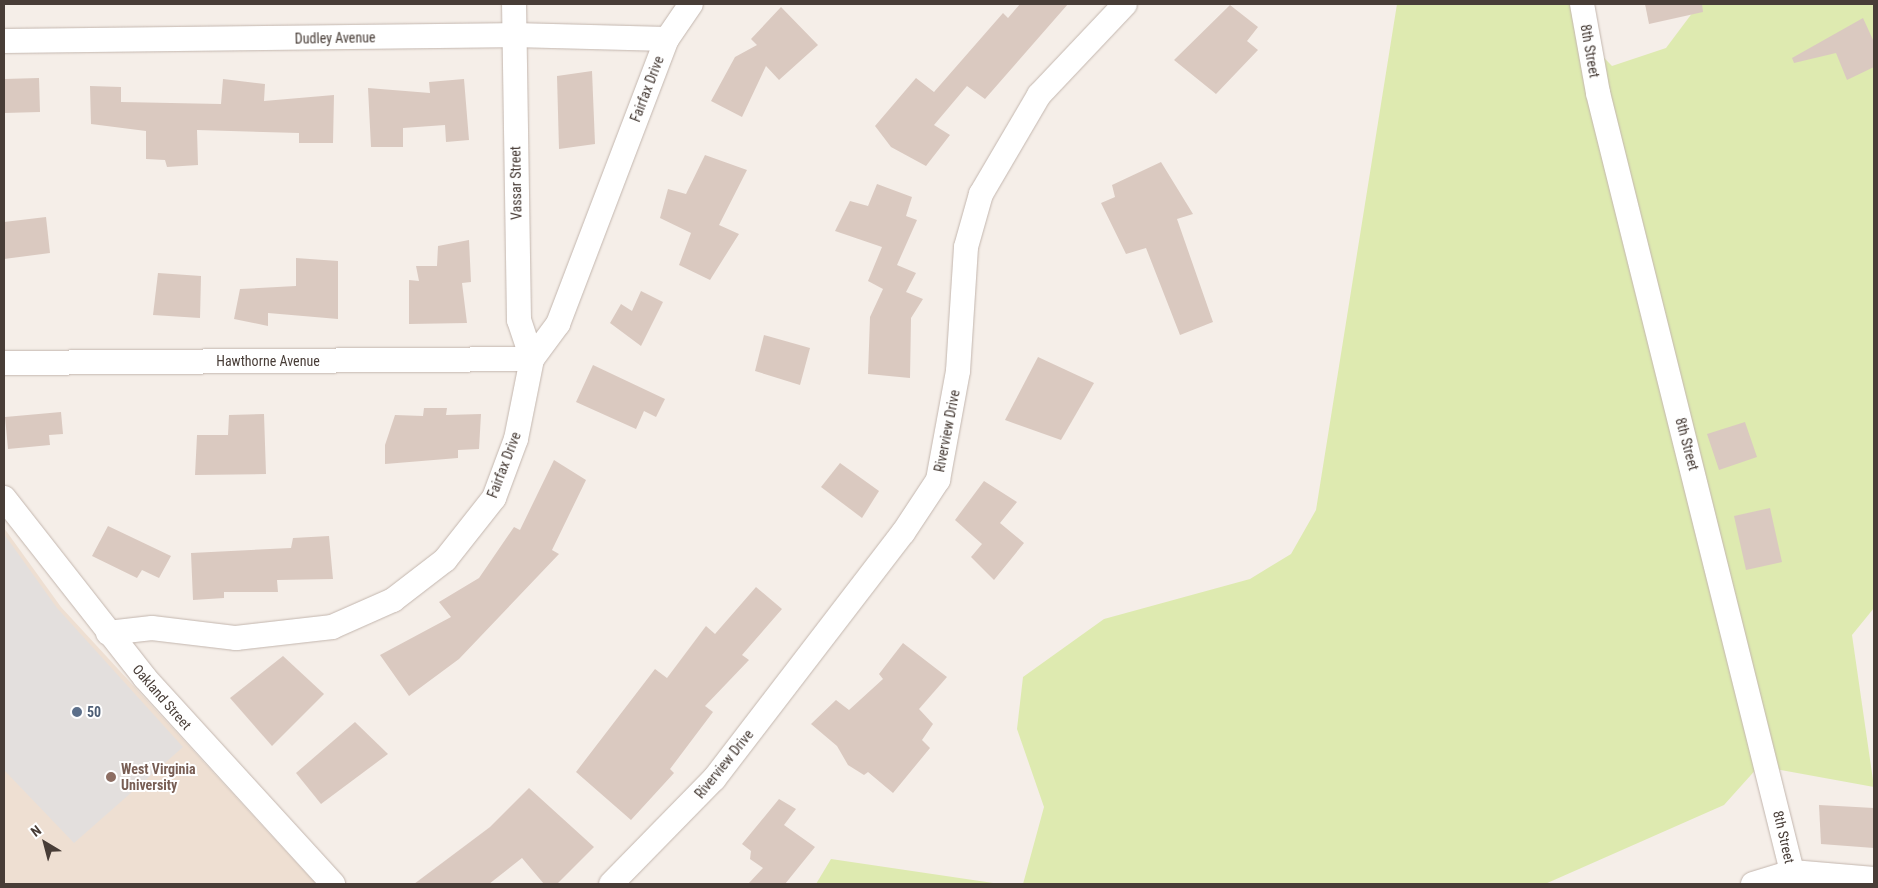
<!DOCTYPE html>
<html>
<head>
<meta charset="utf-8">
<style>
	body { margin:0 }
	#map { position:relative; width:1878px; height:888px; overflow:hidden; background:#f5eee8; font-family:"Roboto Condensed",sans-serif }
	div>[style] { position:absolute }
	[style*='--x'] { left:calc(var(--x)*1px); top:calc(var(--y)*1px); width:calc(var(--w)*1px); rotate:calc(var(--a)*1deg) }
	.education>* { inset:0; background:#eedfd2 }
	.green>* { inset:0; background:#deeab0 }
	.parking>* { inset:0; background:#e3dfdd }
	.building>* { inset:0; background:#dac9c0 }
	.roads { filter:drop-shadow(0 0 1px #c3b6ae) drop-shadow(0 0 1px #c3b6ae) }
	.minor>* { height:24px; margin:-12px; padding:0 12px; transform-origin:12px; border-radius:12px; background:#fff }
	.dots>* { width:14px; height:14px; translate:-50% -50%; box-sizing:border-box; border:2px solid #fff; border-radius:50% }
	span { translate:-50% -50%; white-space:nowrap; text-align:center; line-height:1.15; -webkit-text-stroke:4px #fff; paint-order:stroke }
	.street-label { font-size:14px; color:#483d37 }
	.service-label { font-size:14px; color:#4e5e75; font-weight:700 }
	.left { translate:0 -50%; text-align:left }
	.education-label { font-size:14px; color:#785e54; font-weight:700 }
	.frame { position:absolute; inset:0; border:5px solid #483d37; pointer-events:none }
	.north { position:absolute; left:20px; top:818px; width:50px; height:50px; -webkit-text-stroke:4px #fff; paint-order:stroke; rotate:323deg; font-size:14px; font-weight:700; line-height:20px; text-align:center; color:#483d37 }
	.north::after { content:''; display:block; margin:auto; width:18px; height:22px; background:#483d37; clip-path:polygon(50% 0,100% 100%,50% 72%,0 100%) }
</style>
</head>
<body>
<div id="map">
	<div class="education">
		<i style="clip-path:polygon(4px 528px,61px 607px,316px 884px,4px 884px)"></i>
	</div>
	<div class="green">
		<i style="clip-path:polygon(1397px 4px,1570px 4px,1575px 28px,1612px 66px,1666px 48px,1699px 4px,1874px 4px,1874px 608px,1852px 635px,1874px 787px,1759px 766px,1724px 805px,1545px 884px,1023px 884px,1044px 807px,1017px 729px,1023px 677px,1104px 619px,1250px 579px,1291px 554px,1316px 510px)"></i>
		<i style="clip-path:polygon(831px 859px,1000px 884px,816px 884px)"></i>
	</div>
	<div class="parking">
		<i style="clip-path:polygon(4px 534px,57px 608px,183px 747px,74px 843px,4px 770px)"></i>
	</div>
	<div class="building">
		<i style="clip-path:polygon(1020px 4px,1068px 4px,985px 99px,967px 86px,934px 125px,950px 135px,926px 166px,891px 147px,875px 126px,916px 78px,934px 92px,1003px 13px,1008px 18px)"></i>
		<i style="clip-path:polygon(1645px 4px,1702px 4px,1703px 12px,1649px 24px)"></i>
		<i style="clip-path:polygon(1230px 5px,1258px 27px,1247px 41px,1258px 50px,1216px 94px,1174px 60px)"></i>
		<i style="clip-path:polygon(781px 7px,818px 45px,779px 80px,766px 66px,742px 117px,711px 101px,735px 57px,757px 45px,751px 39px)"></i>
		<i style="clip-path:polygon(1863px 18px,1874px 42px,1874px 67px,1847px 80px,1836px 53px,1794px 63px,1792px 58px)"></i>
		<i style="clip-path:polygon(592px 71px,595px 144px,559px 149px,557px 76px)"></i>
		<i style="clip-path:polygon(39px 78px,40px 112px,4px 113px,4px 79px)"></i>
		<i style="clip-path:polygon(223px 79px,265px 84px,264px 101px,334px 95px,333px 143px,299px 143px,299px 133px,197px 130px,198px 165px,167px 167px,165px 160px,146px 159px,146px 131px,91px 124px,90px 86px,121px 87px,121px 102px,221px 104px)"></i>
		<i style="clip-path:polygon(464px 79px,469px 140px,446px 142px,445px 125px,403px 128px,403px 147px,371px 147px,368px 88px,430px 93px,429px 82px)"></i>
		<i style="clip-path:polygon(705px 155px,747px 170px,719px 225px,739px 234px,710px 280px,679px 265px,691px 233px,660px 218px,668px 189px,686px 194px)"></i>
		<i style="clip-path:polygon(1161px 162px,1193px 214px,1177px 219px,1213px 322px,1180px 335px,1146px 248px,1126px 254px,1101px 203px,1115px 197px,1112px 185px)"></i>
		<i style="clip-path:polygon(877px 184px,912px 197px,906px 216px,917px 220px,897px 265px,916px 273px,906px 292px,923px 299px,911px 318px,910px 378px,868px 374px,870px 317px,883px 289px,868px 281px,882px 247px,835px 231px,850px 201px,868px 206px)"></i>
		<i style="clip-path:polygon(46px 217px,50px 253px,4px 259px,4px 222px)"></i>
		<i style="clip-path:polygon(469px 240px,471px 282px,462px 283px,467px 323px,409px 324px,409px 280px,419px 281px,416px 266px,437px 266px,438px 246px)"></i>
		<i style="clip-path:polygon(296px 258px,338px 261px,338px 319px,268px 313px,268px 326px,234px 319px,240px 289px,296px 286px)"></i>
		<i style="clip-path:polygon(158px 273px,201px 276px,200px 318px,153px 315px)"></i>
		<i style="clip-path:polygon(641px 291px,663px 302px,641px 346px,610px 323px,621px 304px,632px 311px)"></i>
		<i style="clip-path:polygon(764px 335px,810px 348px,800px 385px,755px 371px)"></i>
		<i style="clip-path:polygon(1038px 357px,1094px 383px,1061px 440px,1005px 420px)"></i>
		<i style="clip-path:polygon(593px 365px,665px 399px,656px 417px,644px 411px,636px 429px,576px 402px)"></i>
		<i style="clip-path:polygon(424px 408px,447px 408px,446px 415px,481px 414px,479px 449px,458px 450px,458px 458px,385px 464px,385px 445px,395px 415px,423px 416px)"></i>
		<i style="clip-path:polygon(61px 412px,63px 434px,49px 435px,50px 445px,8px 449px,5px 417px)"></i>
		<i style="clip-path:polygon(264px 414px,266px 474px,195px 475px,197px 435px,228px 435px,229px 415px)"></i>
		<i style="clip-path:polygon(1745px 422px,1757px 457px,1719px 470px,1707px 434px)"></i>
		<i style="clip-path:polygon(554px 460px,586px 480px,552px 550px,559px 554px,459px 659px,409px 696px,380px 655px,451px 617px,439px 602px,479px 578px,514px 527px,520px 530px)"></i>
		<i style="clip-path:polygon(840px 463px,879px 491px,862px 518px,821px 487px)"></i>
		<i style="clip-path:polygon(984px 481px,1017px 502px,1000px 523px,1024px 543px,994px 580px,971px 557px,982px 544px,955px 520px)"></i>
		<i style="clip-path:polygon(1770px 508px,1782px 562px,1746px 570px,1734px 516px)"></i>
		<i style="clip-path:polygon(108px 526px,171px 556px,159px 578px,142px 570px,137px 578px,92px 556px)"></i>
		<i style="clip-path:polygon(329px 536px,333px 579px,277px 580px,278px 592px,224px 592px,224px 598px,193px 600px,191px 553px,291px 548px,293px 538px)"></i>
		<i style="clip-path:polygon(756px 587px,782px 609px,742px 655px,749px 660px,705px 706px,713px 712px,670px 769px,674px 773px,631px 820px,576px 772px,655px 669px,667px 678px,706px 626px,715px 634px)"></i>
		<i style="clip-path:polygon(903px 643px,947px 677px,919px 709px,933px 724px,922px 740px,930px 748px,893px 793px,868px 772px,864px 775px,848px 765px,837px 746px,811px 724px,836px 700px,849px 710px,883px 679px,879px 674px)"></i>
		<i style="clip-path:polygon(283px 656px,324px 694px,272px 746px,230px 698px)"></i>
		<i style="clip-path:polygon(355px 722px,388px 754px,321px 804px,296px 773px)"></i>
		<i style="clip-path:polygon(529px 788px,594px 847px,557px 884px,544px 884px,522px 858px,489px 884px,414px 884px,490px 827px)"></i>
		<i style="clip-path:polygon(779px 799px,796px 809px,784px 825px,815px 847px,785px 884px,748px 884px,763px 868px,750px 859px,751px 851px,742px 844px)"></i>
		<i style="clip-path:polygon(1819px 805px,1874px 808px,1874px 848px,1821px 844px)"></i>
	</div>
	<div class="roads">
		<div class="minor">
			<i style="--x:1582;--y:4;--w:90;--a:79.8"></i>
			<i style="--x:1598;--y:93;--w:815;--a:76.01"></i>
			<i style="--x:4;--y:41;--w:510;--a:-0.67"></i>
			<i style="--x:514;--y:35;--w:153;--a:1.5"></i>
			<i style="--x:4;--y:363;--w:528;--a:-0.43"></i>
			<i style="--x:532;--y:359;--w:41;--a:-108.4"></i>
			<i style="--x:519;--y:320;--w:316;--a:-90.9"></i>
			<i style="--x:4;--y:498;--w:229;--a:51.9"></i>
			<i style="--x:145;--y:678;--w:279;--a:47.6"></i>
			<i style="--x:108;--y:633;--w:44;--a:-6.5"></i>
			<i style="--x:152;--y:628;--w:85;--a:6.8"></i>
			<i style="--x:236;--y:638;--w:97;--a:-6.5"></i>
			<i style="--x:332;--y:627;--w:67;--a:-23.9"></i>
			<i style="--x:393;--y:600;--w:66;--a:-37.6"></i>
			<i style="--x:445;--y:560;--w:79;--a:-51.7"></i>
			<i style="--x:494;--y:498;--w:63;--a:-69.6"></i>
			<i style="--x:516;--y:439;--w:82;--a:-78.7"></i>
			<i style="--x:532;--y:359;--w:44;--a:-53.4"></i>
			<i style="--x:558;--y:324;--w:305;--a:-69.1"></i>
			<i style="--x:667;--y:39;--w:42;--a:-55.6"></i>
			<i style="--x:611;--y:884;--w:147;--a:-45.6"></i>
			<i style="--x:714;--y:779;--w:310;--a:-52.5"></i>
			<i style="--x:903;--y:533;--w:64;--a:-56.6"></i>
			<i style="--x:938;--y:480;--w:111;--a:-79.6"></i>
			<i style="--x:958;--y:371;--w:124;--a:-86.3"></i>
			<i style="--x:966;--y:247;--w:55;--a:-74.2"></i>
			<i style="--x:981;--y:194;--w:115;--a:-59.6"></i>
			<i style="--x:1039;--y:95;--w:125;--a:-46.6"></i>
			<i style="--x:1753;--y:884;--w:41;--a:-17.1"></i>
			<i style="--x:1792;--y:872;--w:82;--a:4.9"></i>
		</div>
	</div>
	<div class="dots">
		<i style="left:77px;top:712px;background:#5c6f8a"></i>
		<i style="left:111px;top:777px;background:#8d6e63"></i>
	</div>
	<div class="street-label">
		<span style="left:335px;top:38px;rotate:-1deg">Dudley Avenue</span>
		<span style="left:1590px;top:51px;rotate:80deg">8th Street</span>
		<span style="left:647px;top:89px;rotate:-69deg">Fairfax Drive</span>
		<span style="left:516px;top:183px;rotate:-91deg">Vassar Street</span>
		<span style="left:268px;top:361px">Hawthorne Avenue</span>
		<span style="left:947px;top:431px;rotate:-79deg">Riverview Drive</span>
		<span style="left:1687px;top:444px;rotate:75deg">8th Street</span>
		<span style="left:504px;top:465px;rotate:-69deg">Fairfax Drive</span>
		<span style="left:162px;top:697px;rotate:49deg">Oakland Street</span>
		<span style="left:724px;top:764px;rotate:-51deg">Riverview Drive</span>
		<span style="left:1784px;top:837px;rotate:77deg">8th Street</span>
	</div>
	<div class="service-label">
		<span class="left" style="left:87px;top:712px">50</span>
	</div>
	<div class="education-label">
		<span class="left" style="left:121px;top:777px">West Virginia<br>University</span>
	</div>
	<div class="frame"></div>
	<div class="north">N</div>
</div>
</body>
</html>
